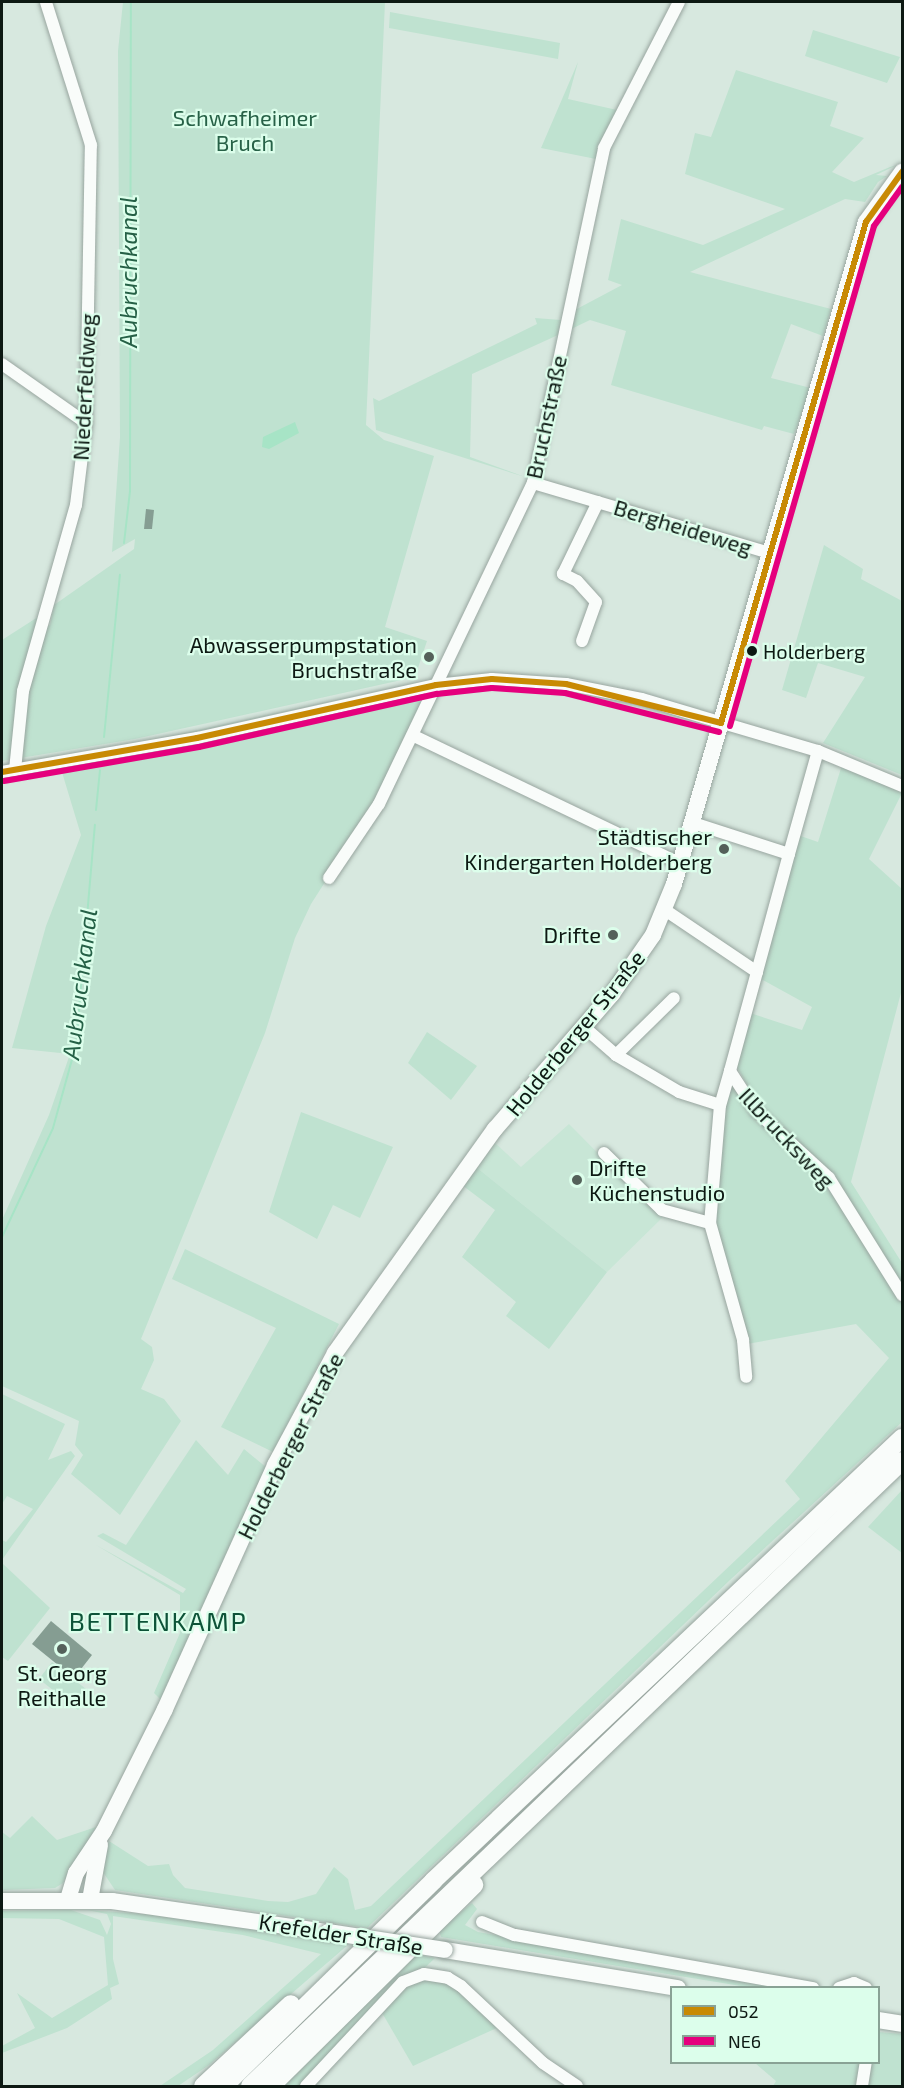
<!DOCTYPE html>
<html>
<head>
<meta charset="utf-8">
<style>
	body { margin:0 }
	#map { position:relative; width:904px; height:2088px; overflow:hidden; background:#d7e8df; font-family:"Exo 2",sans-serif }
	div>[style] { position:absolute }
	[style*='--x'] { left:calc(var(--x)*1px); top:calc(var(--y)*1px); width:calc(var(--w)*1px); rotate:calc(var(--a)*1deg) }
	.built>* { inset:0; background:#c8e6d6 }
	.green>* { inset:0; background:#bfe2d0 }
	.water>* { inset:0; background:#a7e4c6 }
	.stream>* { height:2px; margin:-1px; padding:0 1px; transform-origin:1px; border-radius:1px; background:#a7e4c6 }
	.building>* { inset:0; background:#859d92 }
	.roads { filter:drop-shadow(0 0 2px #98a59f) drop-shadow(0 0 2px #98a59f) }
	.minor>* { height:12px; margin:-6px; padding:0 6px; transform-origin:6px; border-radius:6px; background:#f9fcfa }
	.major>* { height:16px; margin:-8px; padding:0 8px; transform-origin:8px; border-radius:8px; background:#f9fcfa }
	.highway>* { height:18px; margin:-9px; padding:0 9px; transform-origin:9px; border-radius:9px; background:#f9fcfa }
	.bridges { filter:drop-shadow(0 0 2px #98a59f) drop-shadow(0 0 2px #98a59f) }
	.major-bridge>* { height:16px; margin:-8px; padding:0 8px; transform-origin:8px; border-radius:8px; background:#f9fcfa }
	.bus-1>* { height:6px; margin:-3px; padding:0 3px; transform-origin:3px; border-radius:3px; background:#c88a04 }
	.bus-2>* { height:6px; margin:-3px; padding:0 3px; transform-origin:3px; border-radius:3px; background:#e5007d }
	.dots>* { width:16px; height:16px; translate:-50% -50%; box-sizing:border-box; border:3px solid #dcfeeb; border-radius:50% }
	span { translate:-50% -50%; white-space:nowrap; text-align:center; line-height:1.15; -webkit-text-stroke:4.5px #dcfeeb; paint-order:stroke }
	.bus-label { font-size:20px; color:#0d1913 }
	.left { translate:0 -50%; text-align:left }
	.park-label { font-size:22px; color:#276147 }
	.street-label { font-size:22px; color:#0d1913 }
	.poi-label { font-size:22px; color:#0d1913 }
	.right { translate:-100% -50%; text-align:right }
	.water-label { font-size:24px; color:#256046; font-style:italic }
	.quarter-label { font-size:26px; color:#0d5338; letter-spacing:1.5px }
	.frame { position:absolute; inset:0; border:3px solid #0d1913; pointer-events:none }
	.legend { position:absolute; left:670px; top:1986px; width:210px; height:78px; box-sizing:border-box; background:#dcfeeb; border:2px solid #89a295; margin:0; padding:8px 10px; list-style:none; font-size:18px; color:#0d1913 }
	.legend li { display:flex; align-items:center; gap:12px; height:30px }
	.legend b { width:30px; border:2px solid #89a295 }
</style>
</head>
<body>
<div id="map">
	<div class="built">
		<i style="clip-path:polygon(569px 1124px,662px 1218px,607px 1272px,476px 1167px,494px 1142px,521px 1167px)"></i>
	</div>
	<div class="green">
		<i style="clip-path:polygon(123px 2px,385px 2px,366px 425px,384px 440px,434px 456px,385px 627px,427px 641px,415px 677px,135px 739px,2px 761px,2px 640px,41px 615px,40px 630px,50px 625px,54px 605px,134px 549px,135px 539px,112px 552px,120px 437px,118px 51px)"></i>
		<i style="clip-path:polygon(390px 12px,560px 43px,558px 59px,389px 28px)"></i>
		<i style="clip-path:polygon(813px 30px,900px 57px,887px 83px,805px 56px)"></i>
		<i style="clip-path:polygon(578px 62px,568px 99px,617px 110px,596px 159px,541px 148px)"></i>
		<i style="clip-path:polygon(736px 70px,838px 102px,830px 126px,864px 138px,832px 172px,854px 182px,890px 167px,897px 165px,876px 175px,887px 176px,878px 182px,865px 202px,845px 199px,690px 272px,831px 309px,823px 336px,791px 324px,771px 378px,811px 388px,794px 434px,764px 426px,762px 430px,611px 385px,626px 331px,590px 320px,567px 331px,573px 311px,622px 285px,608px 280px,621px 219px,703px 245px,785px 209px,685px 174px,695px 133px,711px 137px)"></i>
		<i style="clip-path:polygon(535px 318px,561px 320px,558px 335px,472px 374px,470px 457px,525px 477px,376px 430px,373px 398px,379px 401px,537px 324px)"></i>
		<i style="clip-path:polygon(824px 545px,863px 569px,861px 579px,902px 601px,902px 775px,823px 743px,865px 677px,818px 663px,806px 698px,782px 690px)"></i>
		<i style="clip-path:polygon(422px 681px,163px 739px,120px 745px,166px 737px)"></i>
		<i style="clip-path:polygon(414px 695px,422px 705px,380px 796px,311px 904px,295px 938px,265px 1033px,141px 1339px,152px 1347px,154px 1360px,141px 1389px,164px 1399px,181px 1421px,120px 1515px,71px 1474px,83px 1455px,75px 1445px,79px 1421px,2px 1386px,2px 1220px,49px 1115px,70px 1054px,12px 1048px,46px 926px,81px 835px,61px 769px)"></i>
		<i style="clip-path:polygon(842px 765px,902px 793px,869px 859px,902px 889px,902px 989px,851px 1182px,902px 1263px,902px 1288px,840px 1187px,764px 1115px,736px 1065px,750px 1013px,802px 1030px,812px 1007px,761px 979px,774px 932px,766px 929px,789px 832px,818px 842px)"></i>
		<i style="clip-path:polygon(427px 1032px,477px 1066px,451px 1100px,408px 1063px)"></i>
		<i style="clip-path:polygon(730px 1085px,834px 1192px,902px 1304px,902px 1422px,730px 1580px,367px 1928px,115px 1890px,101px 1869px,109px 1841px,148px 1866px,169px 1864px,173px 1875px,185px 1888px,268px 1901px,288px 1902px,316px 1894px,334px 1867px,348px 1879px,355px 1910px,371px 1906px,800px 1499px,785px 1481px,889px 1358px,856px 1324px,747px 1344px,713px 1222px,720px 1123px)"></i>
		<i style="clip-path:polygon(301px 1112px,393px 1147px,360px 1218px,333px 1205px,317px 1239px,269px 1212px)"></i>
		<i style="clip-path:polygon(476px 1167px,607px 1272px,549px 1349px,506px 1316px,516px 1302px,462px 1257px,495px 1210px,462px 1185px)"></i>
		<i style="clip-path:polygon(185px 1249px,339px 1324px,273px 1452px,221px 1427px,276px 1328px,172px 1279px)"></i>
		<i style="clip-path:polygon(2px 1394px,65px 1424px,48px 1460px,71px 1451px,75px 1456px,2px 1560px,2px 1540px,6px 1542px,33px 1509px,7px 1496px,2px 1504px)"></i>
		<i style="clip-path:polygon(196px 1440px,228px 1475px,244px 1449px,267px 1468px,161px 1700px,154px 1693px,180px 1633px,180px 1595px,96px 1545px,183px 1593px,186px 1589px,97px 1536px,103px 1533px,126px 1545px)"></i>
		<i style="clip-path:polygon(902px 1490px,902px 1553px,868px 1527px)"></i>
		<i style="clip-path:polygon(2px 1563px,50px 1608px,8px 1661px,2px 1657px)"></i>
		<i style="clip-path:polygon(52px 1662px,91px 1693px,78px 1710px,39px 1679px)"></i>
		<i style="clip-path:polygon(32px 1816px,57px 1840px,96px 1827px,63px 1883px,55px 1888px,2px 1890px,2px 1832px,10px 1838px)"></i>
		<i style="clip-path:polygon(472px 1903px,477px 1909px,465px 1925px,478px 1932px,794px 1987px,747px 1987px,441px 1937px,439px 1930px)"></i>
		<i style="clip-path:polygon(71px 1910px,100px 1920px,107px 1935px,111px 1924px,107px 1914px,87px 1910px,172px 1916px,349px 1944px,209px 2065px,178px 2086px,160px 2086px,213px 2050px,321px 1954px,243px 1935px,113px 1916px,113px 1959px,119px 1984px,110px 1988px,112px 1999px,67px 2028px,2px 2053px,2px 2046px,35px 2028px,17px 1993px,52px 2018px,108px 1985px,104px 1937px,59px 1919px,2px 1918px,2px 1911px)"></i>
		<i style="clip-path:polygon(414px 1954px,435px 1958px,302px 2086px,280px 2086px)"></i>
		<i style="clip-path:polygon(414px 1979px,447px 1980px,499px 2027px,413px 2066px,381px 2011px)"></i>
		<i style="clip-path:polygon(879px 2032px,902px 2034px,902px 2086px,773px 2086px,776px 2081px,755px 2063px,878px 2062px)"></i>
	</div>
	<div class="water">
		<i style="clip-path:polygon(295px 422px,299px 433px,269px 449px,262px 447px,263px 437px)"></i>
	</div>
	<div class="stream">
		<i style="--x:124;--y:543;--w:52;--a:-83.4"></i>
		<i style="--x:130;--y:491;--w:489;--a:-89.9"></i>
		<i style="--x:104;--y:737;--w:163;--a:-84.4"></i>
		<i style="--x:96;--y:810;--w:40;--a:-84.3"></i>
		<i style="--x:2;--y:1237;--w:120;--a:-64.9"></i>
		<i style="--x:53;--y:1128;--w:86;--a:-74.5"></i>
		<i style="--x:76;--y:1045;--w:221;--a:-85.1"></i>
	</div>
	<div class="building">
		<i style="clip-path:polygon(146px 509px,154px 510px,152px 529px,144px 529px)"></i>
		<i style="clip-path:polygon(51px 1621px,92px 1655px,74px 1678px,32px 1644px)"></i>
	</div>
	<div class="roads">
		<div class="minor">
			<i style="--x:2;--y:364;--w:103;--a:35.1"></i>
			<i style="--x:533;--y:483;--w:246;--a:16.5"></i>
			<i style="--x:582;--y:641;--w:41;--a:-70.3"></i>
			<i style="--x:596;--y:602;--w:28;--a:-132"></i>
			<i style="--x:577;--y:581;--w:16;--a:-153"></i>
			<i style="--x:563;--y:574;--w:80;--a:-64.1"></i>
			<i style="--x:414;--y:736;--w:294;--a:25.6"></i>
			<i style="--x:15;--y:770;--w:79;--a:-84.2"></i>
			<i style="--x:23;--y:691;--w:193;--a:-74.1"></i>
			<i style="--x:76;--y:505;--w:83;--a:-83"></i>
			<i style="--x:86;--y:423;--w:278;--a:-89"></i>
			<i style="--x:91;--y:145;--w:150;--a:-107.5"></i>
			<i style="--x:2;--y:772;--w:198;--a:-9.9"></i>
			<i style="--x:197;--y:738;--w:245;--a:-12.5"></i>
			<i style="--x:436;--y:685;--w:56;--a:-6.1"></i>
			<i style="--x:492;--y:679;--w:74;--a:3.9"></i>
			<i style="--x:566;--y:684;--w:77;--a:11.2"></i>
			<i style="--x:642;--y:699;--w:184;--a:16.5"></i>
			<i style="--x:818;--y:751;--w:91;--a:22.6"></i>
			<i style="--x:690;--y:822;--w:104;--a:17.9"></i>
			<i style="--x:789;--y:854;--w:122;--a:105.2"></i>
			<i style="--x:789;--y:854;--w:107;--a:-74.3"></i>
			<i style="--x:329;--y:878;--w:89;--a:-56"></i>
			<i style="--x:379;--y:804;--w:356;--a:-64.4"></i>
			<i style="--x:533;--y:483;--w:342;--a:-78"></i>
			<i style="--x:604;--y:148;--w:164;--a:-62.8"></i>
			<i style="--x:665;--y:910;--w:111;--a:34"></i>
			<i style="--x:757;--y:972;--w:103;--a:105.3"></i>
			<i style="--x:730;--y:1071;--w:48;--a:57"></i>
			<i style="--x:756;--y:1111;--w:99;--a:42.5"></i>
			<i style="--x:829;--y:1178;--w:138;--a:58"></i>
			<i style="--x:584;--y:1027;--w:43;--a:41.2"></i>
			<i style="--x:616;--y:1055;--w:73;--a:30.4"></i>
			<i style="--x:679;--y:1092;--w:43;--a:17.6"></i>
			<i style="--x:616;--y:1055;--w:81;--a:-44.5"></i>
			<i style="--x:730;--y:1071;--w:35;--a:106"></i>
			<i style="--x:720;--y:1105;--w:118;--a:94.8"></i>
			<i style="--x:710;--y:1223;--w:122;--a:74.2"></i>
			<i style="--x:743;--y:1340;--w:37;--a:85"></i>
			<i style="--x:604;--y:1153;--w:81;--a:44.5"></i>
			<i style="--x:662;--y:1210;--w:50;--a:15.2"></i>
			<i style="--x:482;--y:1922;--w:35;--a:22"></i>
			<i style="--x:515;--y:1935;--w:303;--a:10.1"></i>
			<i style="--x:839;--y:1988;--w:16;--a:-18"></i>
			<i style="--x:854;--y:1983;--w:13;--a:23"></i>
			<i style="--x:306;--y:2086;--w:142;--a:-47"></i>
			<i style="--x:403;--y:1982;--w:22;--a:-21"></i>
			<i style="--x:424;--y:1974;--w:24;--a:9"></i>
			<i style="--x:448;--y:1978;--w:15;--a:32"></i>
			<i style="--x:461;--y:1986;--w:112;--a:43.2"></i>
			<i style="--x:543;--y:2063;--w:41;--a:34.1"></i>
			<i style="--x:862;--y:2086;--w:24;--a:-81"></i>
		</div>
		<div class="major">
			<i style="--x:68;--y:1899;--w:27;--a:-73"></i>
			<i style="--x:76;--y:1873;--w:50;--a:-56.3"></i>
			<i style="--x:104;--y:1831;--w:136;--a:-63.4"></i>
			<i style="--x:165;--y:1709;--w:268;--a:-65.7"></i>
			<i style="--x:275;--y:1465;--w:127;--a:-61.8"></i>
			<i style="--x:335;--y:1353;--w:275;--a:-54.5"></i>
			<i style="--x:495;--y:1129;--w:179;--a:-49.1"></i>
			<i style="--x:612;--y:994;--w:72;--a:-55.2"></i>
			<i style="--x:653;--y:935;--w:55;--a:-67.6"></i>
			<i style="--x:674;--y:884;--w:689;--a:-73.83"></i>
			<i style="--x:866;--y:222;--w:62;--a:-54.2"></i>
			<i style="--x:90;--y:1900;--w:56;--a:-79.7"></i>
			<i style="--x:2;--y:1901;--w:110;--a:0"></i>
			<i style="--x:112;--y:1901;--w:218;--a:8.2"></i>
			<i style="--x:445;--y:1950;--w:236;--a:9.3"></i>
			<i style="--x:878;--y:2020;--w:24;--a:9"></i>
		</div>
		<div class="highway">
			<i style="--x:203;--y:2086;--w:120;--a:-43"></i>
			<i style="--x:224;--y:2086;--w:293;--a:-44.4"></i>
			<i style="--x:433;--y:1881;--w:645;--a:-43.37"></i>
			<i style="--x:250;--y:2086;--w:903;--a:-43.79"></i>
			<i style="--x:271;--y:2086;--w:286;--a:-44.7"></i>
		</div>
	</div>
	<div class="bridges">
		<div class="major-bridge">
			<i style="--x:328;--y:1932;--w:118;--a:8.7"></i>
		</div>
	</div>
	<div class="bus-1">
		<i style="--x:721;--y:723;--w:522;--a:-73.86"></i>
		<i style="--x:866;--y:222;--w:62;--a:-54.2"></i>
		<i style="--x:2;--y:772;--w:198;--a:-9.9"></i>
		<i style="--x:197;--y:738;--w:245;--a:-12.5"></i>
		<i style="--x:436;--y:685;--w:56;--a:-6.1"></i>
		<i style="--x:492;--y:679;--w:74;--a:3.9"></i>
		<i style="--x:566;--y:684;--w:160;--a:14.1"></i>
	</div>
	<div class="bus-2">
		<i style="--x:730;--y:726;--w:520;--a:-73.93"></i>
		<i style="--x:874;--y:226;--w:48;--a:-54.3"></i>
		<i style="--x:4;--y:781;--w:198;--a:-9.9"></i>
		<i style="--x:199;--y:747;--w:244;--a:-12.6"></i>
		<i style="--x:437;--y:694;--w:55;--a:-6.2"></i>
		<i style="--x:492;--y:688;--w:73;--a:3.9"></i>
		<i style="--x:565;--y:693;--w:159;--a:14.2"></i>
	</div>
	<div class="dots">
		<i style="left:752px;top:651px;background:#0d1913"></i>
		<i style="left:429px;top:657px;background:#54615a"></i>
		<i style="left:724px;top:849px;background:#54615a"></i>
		<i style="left:613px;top:935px;background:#54615a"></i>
		<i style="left:577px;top:1180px;background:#54615a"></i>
		<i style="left:62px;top:1649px;background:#54615a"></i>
	</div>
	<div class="bus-label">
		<span class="left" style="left:763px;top:651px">Holderberg</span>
	</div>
	<div class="park-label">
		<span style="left:245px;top:130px">Schwafheimer<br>Bruch</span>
	</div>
	<div class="street-label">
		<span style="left:84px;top:387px;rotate:-87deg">Niederfeldweg</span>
		<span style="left:546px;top:417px;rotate:-78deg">Bruchstraße</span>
		<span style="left:683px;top:527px;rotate:17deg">Bergheideweg</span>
		<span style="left:575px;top:1033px;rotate:-51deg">Holderberger Straße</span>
		<span style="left:787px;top:1138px;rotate:47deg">Illbrucksweg</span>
		<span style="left:290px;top:1446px;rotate:-63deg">Holderberger Straße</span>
		<span style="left:341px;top:1934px;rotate:9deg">Krefelder Straße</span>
	</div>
	<div class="poi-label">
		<span class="right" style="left:417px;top:657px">Abwasserpumpstation<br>Bruchstraße</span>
		<span class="right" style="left:712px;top:849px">Städtischer<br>Kindergarten Holderberg</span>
		<span class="right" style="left:601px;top:935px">Drifte</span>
		<span class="left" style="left:589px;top:1180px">Drifte<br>Küchenstudio</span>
		<span style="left:62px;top:1685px">St. Georg<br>Reithalle</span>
	</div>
	<div class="water-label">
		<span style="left:128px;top:272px;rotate:-90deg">Aubruchkanal</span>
		<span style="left:79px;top:984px;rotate:-83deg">Aubruchkanal</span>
	</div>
	<div class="quarter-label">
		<span style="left:158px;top:1621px">BETTENKAMP</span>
	</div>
	<div class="frame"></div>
	<ul class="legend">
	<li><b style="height:8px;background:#c88a04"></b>052</li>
	<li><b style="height:8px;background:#e5007d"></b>NE6</li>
	</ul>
</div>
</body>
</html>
